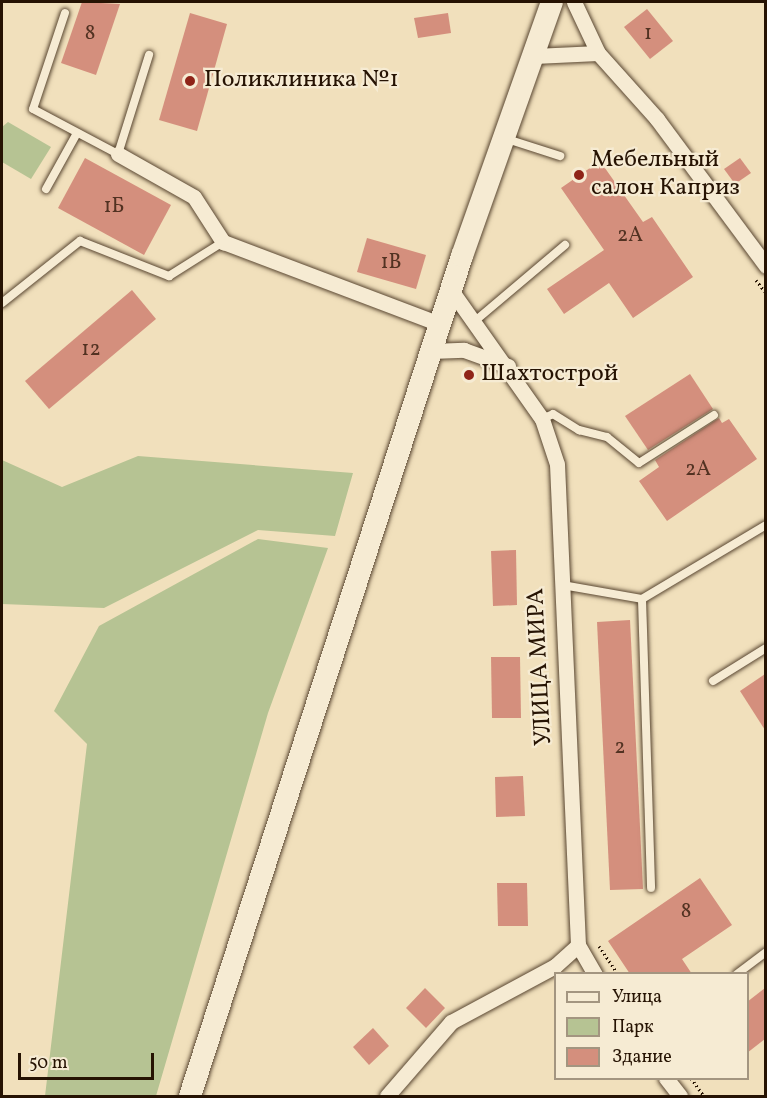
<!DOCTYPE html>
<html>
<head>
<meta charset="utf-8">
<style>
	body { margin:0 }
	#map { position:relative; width:767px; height:1098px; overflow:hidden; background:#f1e0bc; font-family:Vollkorn,serif }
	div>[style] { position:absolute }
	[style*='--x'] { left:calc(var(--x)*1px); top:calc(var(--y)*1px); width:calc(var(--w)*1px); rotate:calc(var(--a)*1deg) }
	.green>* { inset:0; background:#b6c393 }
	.building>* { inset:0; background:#d48f7d }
	.path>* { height:3px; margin-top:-1.5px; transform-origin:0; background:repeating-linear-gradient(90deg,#261303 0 1.5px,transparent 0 4.5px) }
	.roads { filter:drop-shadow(0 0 2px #594631) drop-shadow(0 0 2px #594631) }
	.service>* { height:8px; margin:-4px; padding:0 4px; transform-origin:4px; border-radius:4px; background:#f6ebd3 }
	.minor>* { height:15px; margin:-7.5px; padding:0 7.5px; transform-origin:7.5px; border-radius:7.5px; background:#f6ebd3 }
	.secondary>* { height:22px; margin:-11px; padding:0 11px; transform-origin:11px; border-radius:11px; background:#f6ebd3 }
	.dots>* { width:16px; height:16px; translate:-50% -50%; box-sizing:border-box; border:3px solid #f6ebd3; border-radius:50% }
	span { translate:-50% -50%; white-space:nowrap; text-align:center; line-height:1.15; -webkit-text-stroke:4.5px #f6ebd3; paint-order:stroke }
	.number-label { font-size:21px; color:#523222 }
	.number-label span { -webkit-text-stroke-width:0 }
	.poi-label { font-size:24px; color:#261303 }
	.left { translate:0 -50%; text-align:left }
	.street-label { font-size:24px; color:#261303 }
	.frame { position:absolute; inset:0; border:3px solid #261303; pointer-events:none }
	.legend { position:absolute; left:554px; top:972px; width:195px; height:108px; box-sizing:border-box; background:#f6ebd3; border:2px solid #a39580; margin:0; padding:8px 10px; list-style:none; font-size:18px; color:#261303 }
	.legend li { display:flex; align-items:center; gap:12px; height:30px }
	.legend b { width:30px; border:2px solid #a39580 }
	.scale { position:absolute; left:18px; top:1053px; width:136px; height:27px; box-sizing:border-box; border:3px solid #261303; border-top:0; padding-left:8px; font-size:18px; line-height:21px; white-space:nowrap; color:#261303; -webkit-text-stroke:4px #f6ebd3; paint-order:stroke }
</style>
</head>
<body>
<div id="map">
	<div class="green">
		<i style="clip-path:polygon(8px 122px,51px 147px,31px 179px,2px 162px,2px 127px)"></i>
		<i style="clip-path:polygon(138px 456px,353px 473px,335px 536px,258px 530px,104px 608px,2px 604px,2px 460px,62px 487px)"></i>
		<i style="clip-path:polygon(258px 539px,328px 548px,268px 713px,156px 1096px,45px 1096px,87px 744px,54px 711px,99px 626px)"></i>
	</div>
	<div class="building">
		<i style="clip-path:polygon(82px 2px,120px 4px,96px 75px,61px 63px)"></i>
		<i style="clip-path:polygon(647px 9px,673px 41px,650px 59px,624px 27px)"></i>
		<i style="clip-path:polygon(190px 13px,227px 24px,197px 131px,159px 120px)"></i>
		<i style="clip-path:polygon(448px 13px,451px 33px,418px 38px,414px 18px)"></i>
		<i style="clip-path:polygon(85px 158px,171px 205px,144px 255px,58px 208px)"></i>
		<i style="clip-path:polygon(740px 158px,751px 173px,735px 184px,724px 169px)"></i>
		<i style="clip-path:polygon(600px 161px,643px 222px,652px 217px,693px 277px,633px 318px,609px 283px,564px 314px,547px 289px,604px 250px,561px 188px)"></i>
		<i style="clip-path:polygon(367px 238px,426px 255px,416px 289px,357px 272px)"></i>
		<i style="clip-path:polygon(132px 290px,156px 319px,49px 409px,25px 381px)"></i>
		<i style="clip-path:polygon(690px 374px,713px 409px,648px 450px,625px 416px)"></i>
		<i style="clip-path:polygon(719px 418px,722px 423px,729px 419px,757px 459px,667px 521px,639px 481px,659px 467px,655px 460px)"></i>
		<i style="clip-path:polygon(516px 550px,517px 605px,493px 606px,491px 551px)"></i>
		<i style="clip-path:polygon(630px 620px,643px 889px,610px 890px,597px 622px)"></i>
		<i style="clip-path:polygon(491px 657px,520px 657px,521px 718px,492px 718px)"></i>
		<i style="clip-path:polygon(765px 674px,765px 730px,740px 691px)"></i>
		<i style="clip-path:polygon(523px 776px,525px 816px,496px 817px,495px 777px)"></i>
		<i style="clip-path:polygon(700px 878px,732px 925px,682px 959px,692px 974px,630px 974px,608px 941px)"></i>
		<i style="clip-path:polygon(497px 883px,527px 883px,528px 926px,498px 926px)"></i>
		<i style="clip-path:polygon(425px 988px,445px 1008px,426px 1028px,406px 1008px)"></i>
		<i style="clip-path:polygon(765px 988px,765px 1039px,747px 1053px,747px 1002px)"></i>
		<i style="clip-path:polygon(373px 1028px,389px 1046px,369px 1065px,353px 1047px)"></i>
	</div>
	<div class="path">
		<i style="--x:756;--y:280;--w:16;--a:52"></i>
		<i style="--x:599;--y:946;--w:34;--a:56"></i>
		<i style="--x:691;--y:1078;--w:22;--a:54"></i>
	</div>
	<div class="roads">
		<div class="service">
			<i style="--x:65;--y:13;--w:101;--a:108.4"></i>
			<i style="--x:33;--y:109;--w:96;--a:27.9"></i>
			<i style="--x:118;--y:154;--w:104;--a:-72.6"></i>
			<i style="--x:507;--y:139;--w:56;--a:17.8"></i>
			<i style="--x:46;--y:189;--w:64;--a:-61"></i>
			<i style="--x:2;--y:303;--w:100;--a:-38.5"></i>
			<i style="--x:80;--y:241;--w:96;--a:21.5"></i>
			<i style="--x:169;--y:276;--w:64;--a:-32.2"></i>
			<i style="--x:475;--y:321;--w:118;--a:-40.2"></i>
			<i style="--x:542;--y:419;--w:12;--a:-24"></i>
			<i style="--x:553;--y:414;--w:31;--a:32"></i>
			<i style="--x:579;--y:430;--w:29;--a:14"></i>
			<i style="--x:607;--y:437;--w:41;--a:39.1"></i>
			<i style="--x:639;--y:463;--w:89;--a:-32.6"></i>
			<i style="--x:562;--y:585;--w:81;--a:9.9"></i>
			<i style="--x:642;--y:599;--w:289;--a:88.2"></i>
			<i style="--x:642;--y:599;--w:144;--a:-30.8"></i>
			<i style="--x:713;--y:681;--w:62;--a:-31.9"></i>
			<i style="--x:737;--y:974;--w:36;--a:-37"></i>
		</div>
		<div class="minor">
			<i style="--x:574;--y:2;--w:56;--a:64.8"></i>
			<i style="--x:534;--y:56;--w:64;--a:-2.7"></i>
			<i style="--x:598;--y:53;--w:89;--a:48.2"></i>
			<i style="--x:657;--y:119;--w:183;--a:53.4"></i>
			<i style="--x:118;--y:154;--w:87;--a:29.5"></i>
			<i style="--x:194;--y:197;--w:54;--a:57.2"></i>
			<i style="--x:223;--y:242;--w:232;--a:20.7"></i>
			<i style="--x:451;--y:290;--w:158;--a:54.8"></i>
			<i style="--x:542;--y:419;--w:47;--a:71.6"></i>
			<i style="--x:557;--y:464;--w:481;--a:87.5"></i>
			<i style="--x:578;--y:945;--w:34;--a:60"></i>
			<i style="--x:431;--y:351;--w:33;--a:-2"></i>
			<i style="--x:464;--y:350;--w:47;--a:20"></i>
			<i style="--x:666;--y:1078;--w:23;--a:52"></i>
			<i style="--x:387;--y:1096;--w:98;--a:-49.1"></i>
			<i style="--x:451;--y:1022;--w:118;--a:-28.3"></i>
			<i style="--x:555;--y:966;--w:31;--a:-42"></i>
		</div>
		<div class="secondary">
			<i style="--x:190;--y:1096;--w:883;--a:-72.06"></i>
			<i style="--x:462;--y:256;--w:269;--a:-70.5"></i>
		</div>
	</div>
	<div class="dots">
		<i style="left:190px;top:81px;background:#8f2418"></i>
		<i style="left:579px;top:175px;background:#8f2418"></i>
		<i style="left:469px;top:375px;background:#8f2418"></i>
	</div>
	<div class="number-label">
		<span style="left:90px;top:34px">8</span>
		<span style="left:648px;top:34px">1</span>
		<span style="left:114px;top:207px">1Б</span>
		<span style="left:630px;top:236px">2А</span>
		<span style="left:391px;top:263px">1В</span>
		<span style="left:91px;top:350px">12</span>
		<span style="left:698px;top:470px">2А</span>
		<span style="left:620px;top:748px">2</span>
		<span style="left:686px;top:912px">8</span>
	</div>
	<div class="poi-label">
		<span class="left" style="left:204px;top:81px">Поликлиника №1</span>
		<span class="left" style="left:591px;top:175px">Мебельный<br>салон Каприз</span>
		<span class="left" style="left:481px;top:375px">Шахтострой</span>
	</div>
	<div class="street-label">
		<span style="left:541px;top:667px;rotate:-93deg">УЛИЦА МИРА</span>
	</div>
	<div class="frame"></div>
	<ul class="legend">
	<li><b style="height:8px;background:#f6ebd3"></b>Улица</li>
	<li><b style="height:16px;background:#b6c393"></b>Парк</li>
	<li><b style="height:16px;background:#d48f7d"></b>Здание</li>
	</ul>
	<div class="scale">50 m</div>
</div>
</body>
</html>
